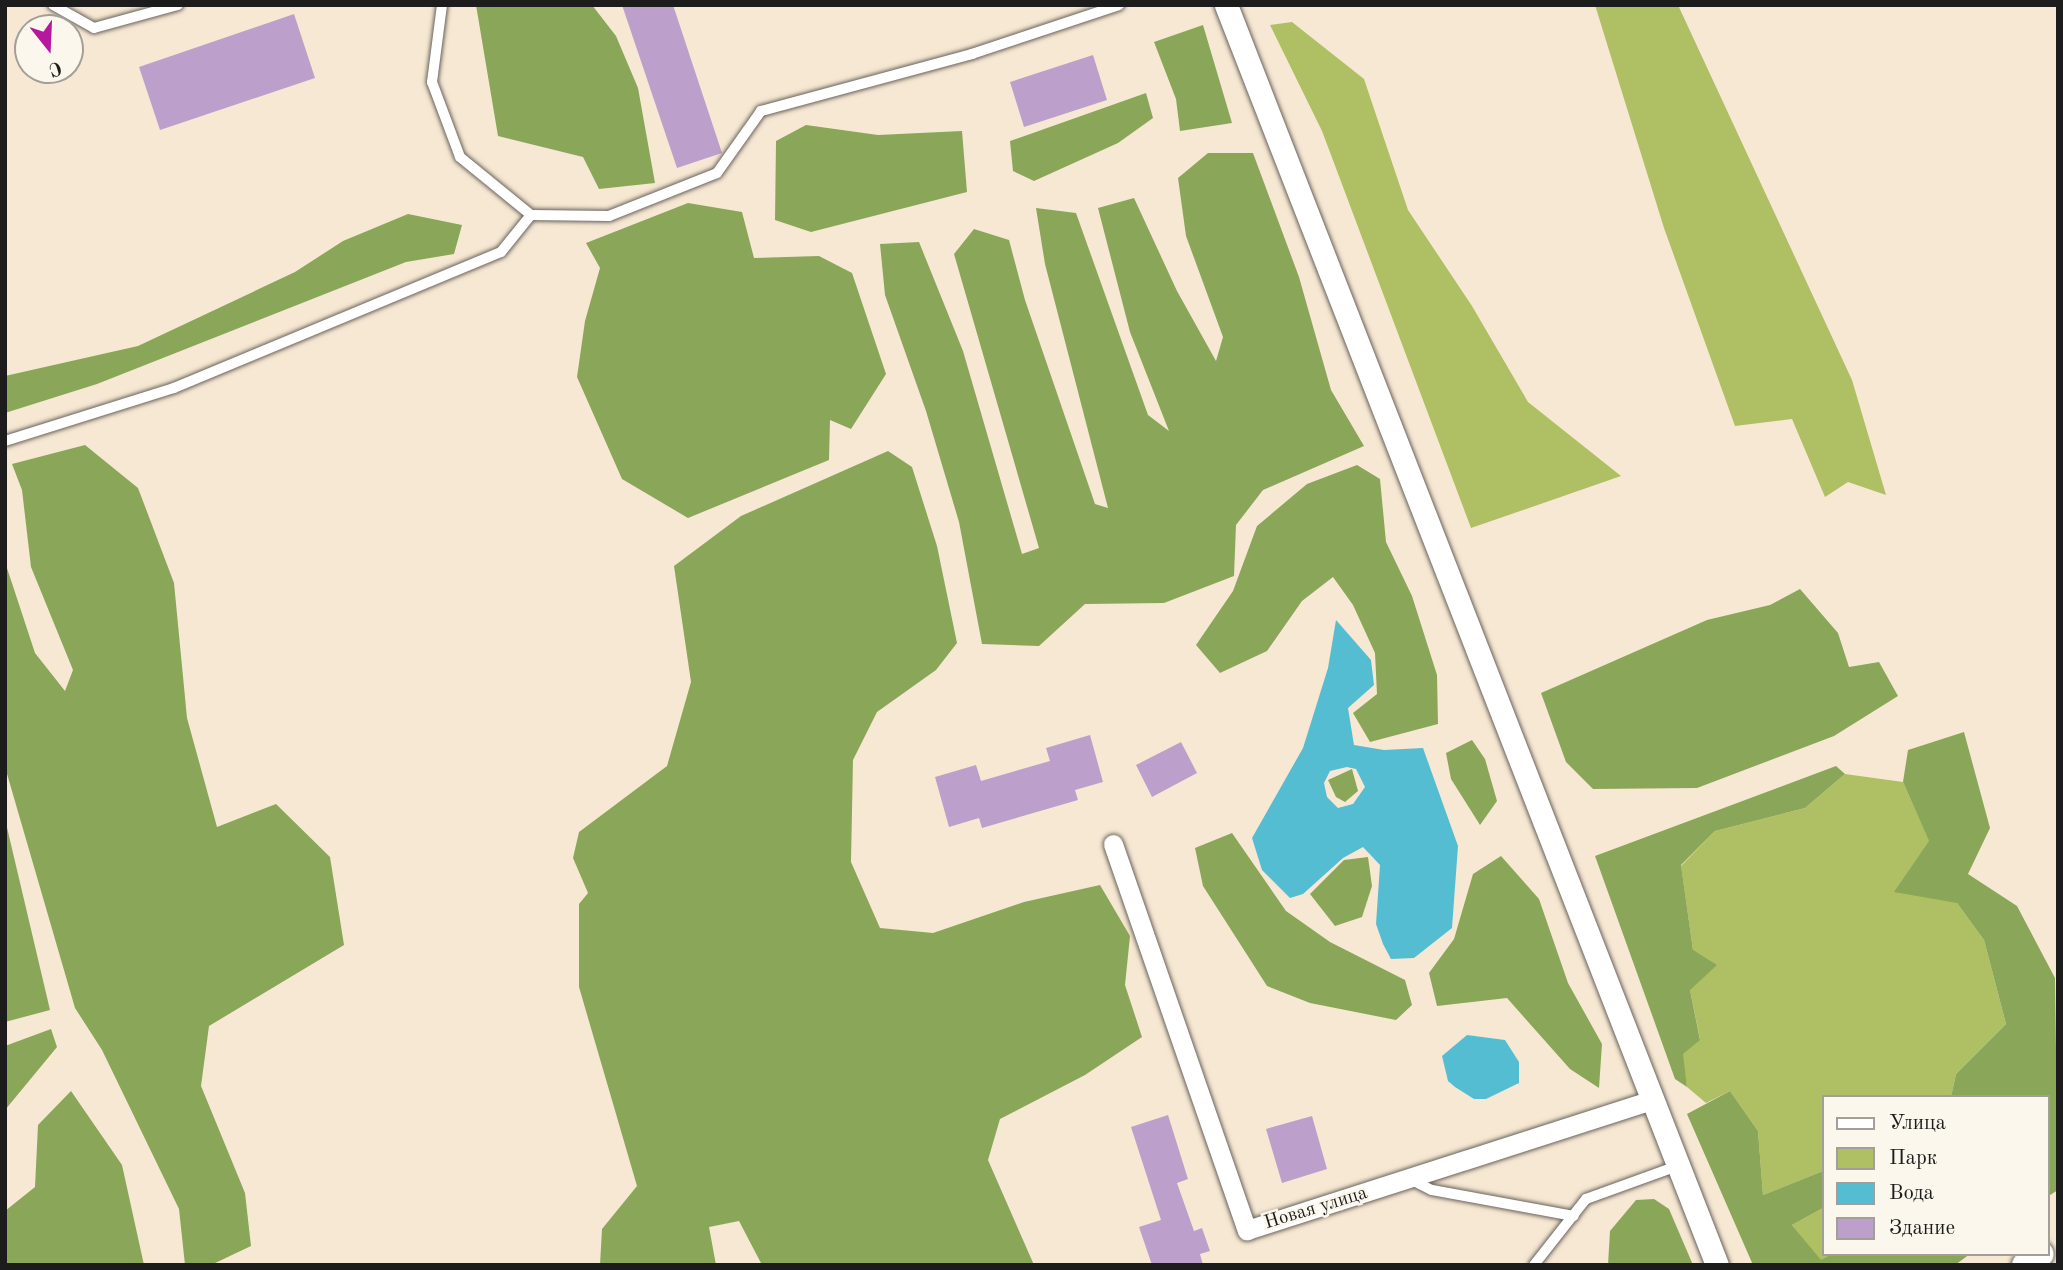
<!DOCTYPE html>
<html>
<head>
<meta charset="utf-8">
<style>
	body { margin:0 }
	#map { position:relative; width:2063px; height:1270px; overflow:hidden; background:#f7e8d3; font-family:"Old Standard TT",serif }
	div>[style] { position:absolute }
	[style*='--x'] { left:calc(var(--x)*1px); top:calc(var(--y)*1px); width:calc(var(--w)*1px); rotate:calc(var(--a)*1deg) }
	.green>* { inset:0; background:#aec063 }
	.forest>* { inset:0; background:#8aa659 }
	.water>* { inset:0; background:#55bdd2 }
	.building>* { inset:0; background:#bca0cb }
	.roads { filter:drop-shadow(0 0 2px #69635c) drop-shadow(0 0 2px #69635c) }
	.service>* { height:10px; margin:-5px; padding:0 5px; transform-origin:5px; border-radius:5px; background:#fff }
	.minor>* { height:19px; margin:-9.5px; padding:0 9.5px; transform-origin:9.5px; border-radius:9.5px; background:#fff }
	.tertiary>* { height:23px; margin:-11.5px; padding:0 11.5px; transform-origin:11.5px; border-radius:11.5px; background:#fff }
	.secondary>* { height:26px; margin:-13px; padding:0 13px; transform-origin:13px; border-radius:13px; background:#fff }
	span { translate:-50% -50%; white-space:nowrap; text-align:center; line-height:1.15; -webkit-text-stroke:5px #fbf7ec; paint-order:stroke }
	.street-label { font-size:19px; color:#1c1c1c }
	.frame { position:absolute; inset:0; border:7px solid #1c1c1c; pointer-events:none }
	.legend { position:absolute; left:1822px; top:1095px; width:228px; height:161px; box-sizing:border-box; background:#fbf7ec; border:2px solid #a29f99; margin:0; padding:9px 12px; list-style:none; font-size:21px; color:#1c1c1c }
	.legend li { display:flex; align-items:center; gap:14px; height:35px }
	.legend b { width:35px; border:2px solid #a29f99 }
	.north { position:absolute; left:14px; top:14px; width:70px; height:70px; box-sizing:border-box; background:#fbf7ec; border:2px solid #a29f99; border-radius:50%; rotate:162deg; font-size:19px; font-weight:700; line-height:28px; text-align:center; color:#1c1c1c }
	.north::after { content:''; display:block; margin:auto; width:24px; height:32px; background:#b5179e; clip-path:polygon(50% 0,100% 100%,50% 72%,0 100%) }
</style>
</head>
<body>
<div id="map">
	<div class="green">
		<i style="clip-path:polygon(1595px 5px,1678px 5px,1852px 380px,1886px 495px,1848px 482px,1825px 497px,1792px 419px,1735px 426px,1664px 228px)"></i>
		<i style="clip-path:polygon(1292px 22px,1364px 79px,1408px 210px,1472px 306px,1528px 402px,1621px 476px,1471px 528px,1322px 131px,1270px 25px)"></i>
		<i style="clip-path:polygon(1845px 774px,1903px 782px,1957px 903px,1984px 940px,2006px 1024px,1956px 1074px,1951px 1097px,1823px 1097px,1823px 1171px,1763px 1195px,1758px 1131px,1730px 1091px,1706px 1103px,1687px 1087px,1682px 1054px,1700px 1039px,1690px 990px,1693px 950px,1681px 866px,1715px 831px,1805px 808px)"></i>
		<i style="clip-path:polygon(1823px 1208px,1823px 1254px,1832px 1254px,1821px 1261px,1792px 1225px)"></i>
	</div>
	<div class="forest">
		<i style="clip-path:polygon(476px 5px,592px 5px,616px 36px,638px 88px,655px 183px,599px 189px,583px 157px,498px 136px)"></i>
		<i style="clip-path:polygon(1203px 25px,1232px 123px,1180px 131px,1176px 99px,1154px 42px)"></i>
		<i style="clip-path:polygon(1146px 93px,1153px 118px,1118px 143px,1034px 181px,1013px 171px,1010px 141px)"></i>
		<i style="clip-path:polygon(806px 125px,878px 135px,962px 131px,967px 192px,811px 232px,775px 220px,776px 141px)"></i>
		<i style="clip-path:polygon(1208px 153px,1253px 153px,1299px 277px,1331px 390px,1364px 446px,1263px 490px,1236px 525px,1234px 576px,1164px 603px,1085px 604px,1039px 646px,982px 644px,959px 522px,926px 411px,885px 295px,880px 244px,919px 242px,963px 351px,1022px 554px,1039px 548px,954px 254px,974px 229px,1009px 240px,1025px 300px,1095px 504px,1108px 508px,1045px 264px,1036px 208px,1076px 213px,1148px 415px,1169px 431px,1130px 332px,1098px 208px,1134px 198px,1177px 291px,1216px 361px,1223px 337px,1186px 236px,1178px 178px)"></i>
		<i style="clip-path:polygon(688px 203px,742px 212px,754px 258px,819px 256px,852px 273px,886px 374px,851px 429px,830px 420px,829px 460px,688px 518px,622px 479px,577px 377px,585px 321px,600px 268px,586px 243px)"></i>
		<i style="clip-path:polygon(408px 214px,462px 225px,454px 254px,406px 262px,97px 384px,5px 413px,5px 376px,138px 346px,295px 272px,343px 241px)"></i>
		<i style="clip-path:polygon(85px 445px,138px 488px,174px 583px,187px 718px,217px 827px,276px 804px,330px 857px,344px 945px,209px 1026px,201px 1086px,245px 1193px,251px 1246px,211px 1265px,185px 1265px,179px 1209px,102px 1050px,75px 1008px,5px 767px,5px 562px,35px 653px,65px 691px,73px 670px,31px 567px,22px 490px,12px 464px)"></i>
		<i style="clip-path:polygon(888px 451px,912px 467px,937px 546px,957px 643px,936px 670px,877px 712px,853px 760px,851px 862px,880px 928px,933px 933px,1024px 902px,1100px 885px,1130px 936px,1125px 985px,1142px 1037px,1085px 1075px,1000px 1119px,988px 1160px,1034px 1265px,762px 1265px,739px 1221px,709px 1227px,716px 1265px,600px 1265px,602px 1229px,637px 1186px,579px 987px,579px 904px,588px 893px,573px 858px,579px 832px,667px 766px,691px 682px,674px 566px,741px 516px)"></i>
		<i style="clip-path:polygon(1357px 465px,1380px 479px,1386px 542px,1412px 596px,1437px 675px,1438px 724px,1370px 742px,1353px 713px,1377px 694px,1375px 653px,1353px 605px,1333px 577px,1302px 601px,1267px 651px,1220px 673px,1196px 645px,1233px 591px,1257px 526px,1307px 484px)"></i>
		<i style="clip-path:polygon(1800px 589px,1838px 633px,1849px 667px,1879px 662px,1898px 696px,1834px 736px,1697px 788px,1593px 789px,1566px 762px,1541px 693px,1707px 620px,1770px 605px)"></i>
		<i style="clip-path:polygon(1964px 732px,1990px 828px,1968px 874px,2017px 906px,2055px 978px,2058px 1190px,2047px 1197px,2047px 1097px,1951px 1097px,1956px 1074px,2006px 1024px,1984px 940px,1957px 903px,1894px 892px,1929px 841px,1903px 782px,1908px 750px)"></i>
		<i style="clip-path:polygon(1472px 740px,1485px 759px,1497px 801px,1480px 825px,1451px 779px,1446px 753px)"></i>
		<i style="clip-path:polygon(1836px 766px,1845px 774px,1805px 808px,1715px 831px,1681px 865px,1693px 950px,1717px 965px,1690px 990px,1700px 1040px,1683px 1054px,1687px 1087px,1675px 1079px,1595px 856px)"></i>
		<i style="clip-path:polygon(1352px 769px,1358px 791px,1345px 802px,1336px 797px,1328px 780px)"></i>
		<i style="clip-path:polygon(5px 819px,50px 1010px,5px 1022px)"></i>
		<i style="clip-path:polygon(1232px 833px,1286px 911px,1330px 942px,1405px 980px,1412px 1005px,1396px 1020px,1310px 1003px,1267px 986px,1203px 886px,1195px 848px)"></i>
		<i style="clip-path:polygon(1501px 856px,1539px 899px,1568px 983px,1602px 1044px,1599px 1088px,1570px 1069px,1507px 998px,1437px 1006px,1429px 973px,1454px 939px,1473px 874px)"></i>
		<i style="clip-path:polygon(1368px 857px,1372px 886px,1362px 917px,1335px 926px,1310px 894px,1344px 860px)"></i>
		<i style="clip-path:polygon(51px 1029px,57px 1047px,5px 1110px,5px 1046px)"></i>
		<i style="clip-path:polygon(71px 1091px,122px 1165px,144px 1265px,5px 1265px,5px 1211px,35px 1187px,38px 1125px)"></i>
		<i style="clip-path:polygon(1730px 1091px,1758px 1131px,1763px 1195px,1823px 1171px,1823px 1208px,1792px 1225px,1821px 1260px,1832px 1254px,1970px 1254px,1955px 1265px,1753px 1265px,1687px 1114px)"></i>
		<i style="clip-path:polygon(1654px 1199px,1669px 1209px,1693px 1265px,1608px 1265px,1610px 1231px,1636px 1200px)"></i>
	</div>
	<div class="water">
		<i style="clip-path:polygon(evenodd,1336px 620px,1371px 660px,1374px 685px,1348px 708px,1354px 745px,1384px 750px,1423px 748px,1458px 846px,1452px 928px,1414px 958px,1391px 959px,1383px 944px,1376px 924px,1380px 865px,1363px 847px,1343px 858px,1303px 894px,1290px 898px,1262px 870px,1252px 838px,1303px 748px,1328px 668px,1336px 620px,1347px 767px,1356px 769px,1365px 787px,1353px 804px,1338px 808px,1327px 797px,1324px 783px,1330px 771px,1347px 767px)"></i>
		<i style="clip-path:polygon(1467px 1035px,1505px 1040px,1519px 1062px,1519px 1083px,1486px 1099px,1474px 1099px,1455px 1087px,1448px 1081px,1442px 1056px)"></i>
	</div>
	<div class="building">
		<i style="clip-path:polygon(622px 5px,673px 5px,722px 153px,677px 168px)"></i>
		<i style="clip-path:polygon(294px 14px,315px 78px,160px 130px,139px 67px)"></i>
		<i style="clip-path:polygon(1093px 55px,1107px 100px,1024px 127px,1010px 82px)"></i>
		<i style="clip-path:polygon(1090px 735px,1103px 782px,1075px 790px,1078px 800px,982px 828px,979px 818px,949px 827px,935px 777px,976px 765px,981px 781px,1050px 761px,1046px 748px)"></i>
		<i style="clip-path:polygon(1181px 742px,1197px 773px,1152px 797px,1136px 765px)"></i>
		<i style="clip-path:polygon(1168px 1115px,1188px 1179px,1177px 1183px,1194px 1231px,1202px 1228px,1210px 1251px,1200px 1254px,1203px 1265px,1152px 1265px,1139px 1227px,1161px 1220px,1131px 1127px)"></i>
		<i style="clip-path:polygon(1312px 1116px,1327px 1169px,1282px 1183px,1266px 1129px)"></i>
	</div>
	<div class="roads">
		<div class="service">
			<i style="--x:53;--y:5;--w:47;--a:29.3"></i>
			<i style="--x:94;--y:28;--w:87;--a:-15.3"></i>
			<i style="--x:442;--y:5;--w:78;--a:97.4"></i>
			<i style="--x:432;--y:82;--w:80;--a:69.5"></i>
			<i style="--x:460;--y:157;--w:92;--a:39.2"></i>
			<i style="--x:5;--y:441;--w:177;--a:-17.4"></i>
			<i style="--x:174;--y:388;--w:354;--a:-22.6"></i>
			<i style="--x:501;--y:252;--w:48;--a:-51"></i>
			<i style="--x:531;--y:215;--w:78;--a:0.7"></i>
			<i style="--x:609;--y:216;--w:116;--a:-21.7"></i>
			<i style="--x:717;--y:173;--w:76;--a:-54.6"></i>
			<i style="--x:761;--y:111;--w:219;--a:-15.1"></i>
			<i style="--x:972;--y:54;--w:155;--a:-18.4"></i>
			<i style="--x:1412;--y:1180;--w:22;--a:27"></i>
			<i style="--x:1432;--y:1190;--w:144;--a:10.4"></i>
			<i style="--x:1534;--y:1265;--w:84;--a:-51.8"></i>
			<i style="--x:1586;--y:1199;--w:97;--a:-19.9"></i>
		</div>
		<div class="minor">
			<i style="--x:1113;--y:844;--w:409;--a:70.9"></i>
			<i style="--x:1247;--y:1230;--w:426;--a:-17.8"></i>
		</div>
		<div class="tertiary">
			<i style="--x:1226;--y:5;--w:1352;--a:68.71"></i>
		</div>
		<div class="secondary">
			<i style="--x:2025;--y:1265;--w:19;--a:-35"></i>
		</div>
	</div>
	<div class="street-label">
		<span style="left:1316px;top:1209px;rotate:-17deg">Новая улица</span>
	</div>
	<div class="frame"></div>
	<ul class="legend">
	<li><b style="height:9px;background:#fff"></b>Улица</li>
	<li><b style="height:19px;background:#aec063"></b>Парк</li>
	<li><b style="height:19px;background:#55bdd2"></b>Вода</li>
	<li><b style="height:19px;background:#bca0cb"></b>Здание</li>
	</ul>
	<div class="north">С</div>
</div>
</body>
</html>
